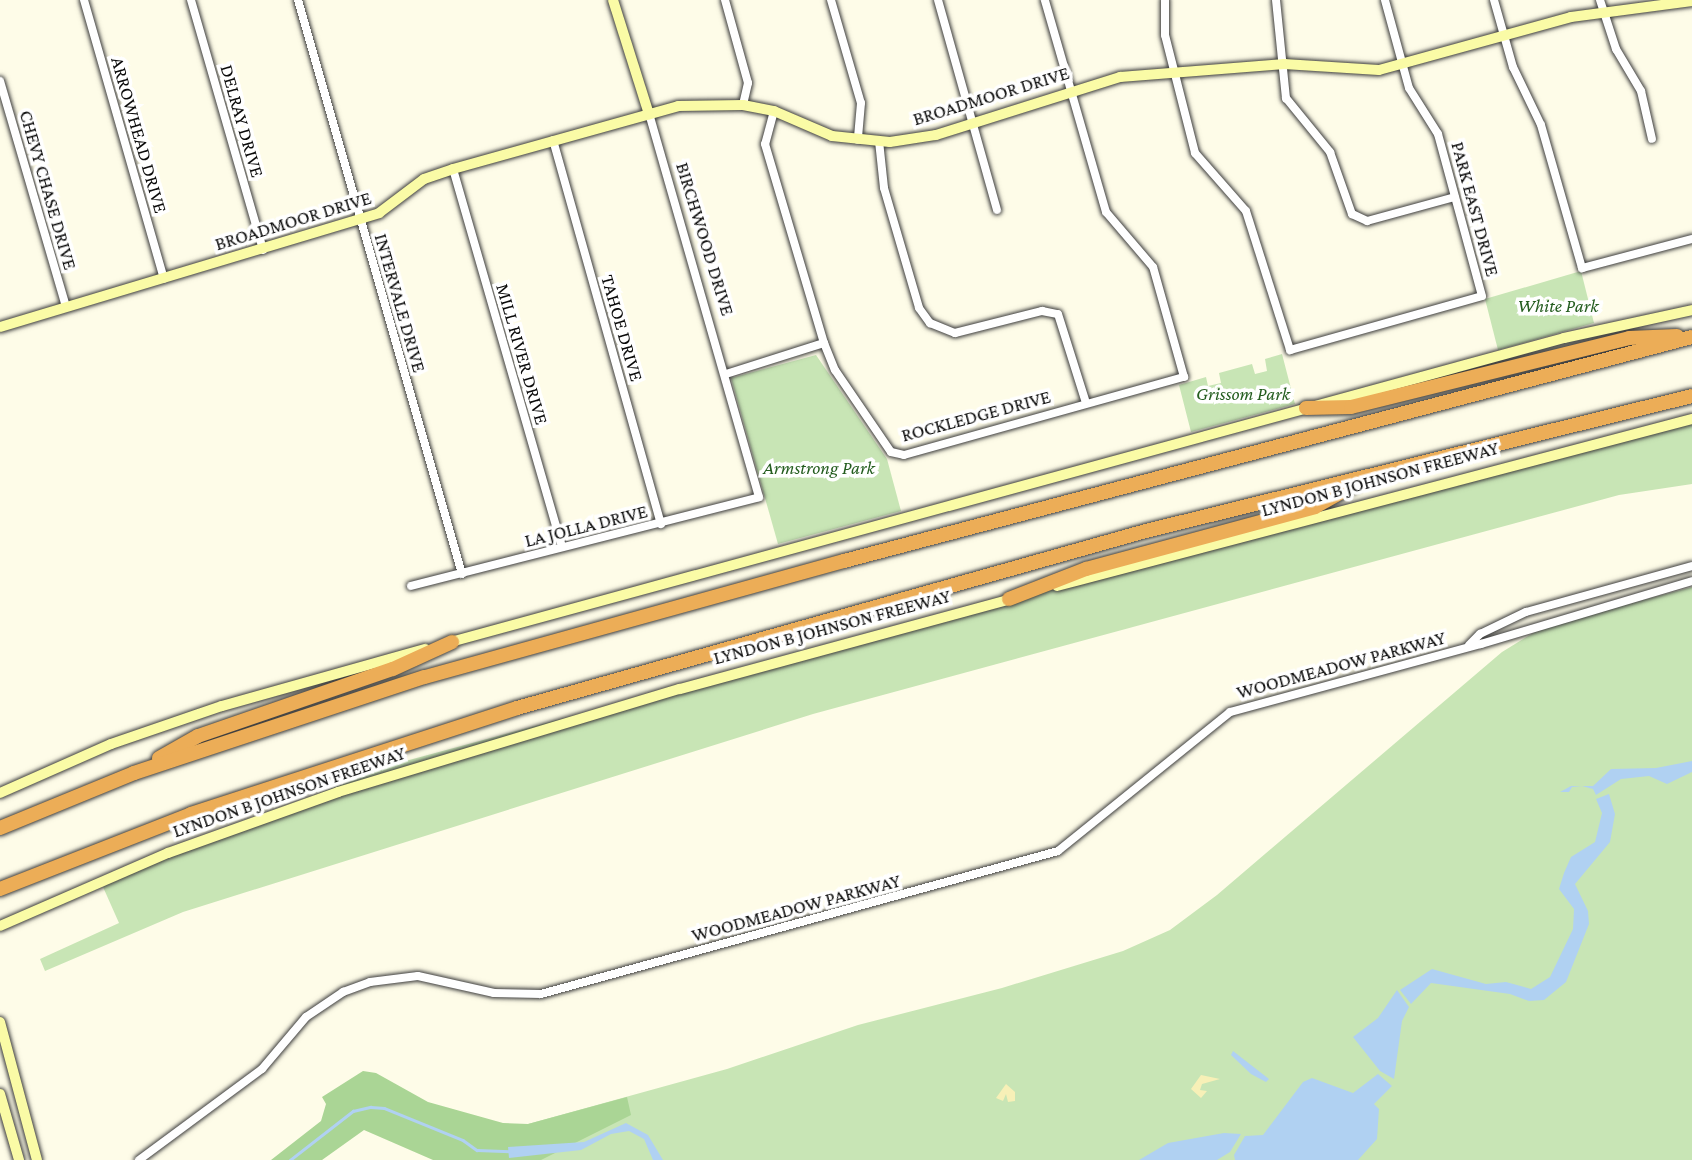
<!DOCTYPE html>
<html>
<head>
<meta charset="utf-8">
<style>
	body { margin:0 }
	#map { position:relative; width:1692px; height:1160px; overflow:hidden; background:#fefce8; font-family:"Crimson Pro",serif }
	div>[style] { position:absolute }
	[style*='--x'] { left:calc(var(--x)*1px); top:calc(var(--y)*1px); width:calc(var(--w)*1px); rotate:calc(var(--a)*1deg) }
	.green>* { inset:0; background:#c8e5b5 }
	.forest>* { inset:0; background:#aad595 }
	.sand>* { inset:0; background:#f7f0b7 }
	.water>* { inset:0; background:#b0d1f2 }
	.stream>* { height:2.5px; margin:-1.25px; padding:0 1.25px; transform-origin:1.25px; border-radius:1.25px; background:#b0d1f2 }
	.roads { filter:drop-shadow(0 0 2px #3d3d3d) drop-shadow(0 0 2px #3d3d3d) }
	.street>* { height:8px; margin:-4px; padding:0 4px; transform-origin:4px; border-radius:4px; background:#fff }
	.secondary>* { height:10px; margin:-5px; padding:0 5px; transform-origin:5px; border-radius:5px; background:#fafba6 }
	.highway>* { height:14px; margin:-7px; padding:0 7px; transform-origin:7px; border-radius:7px; background:#ecad57 }
	span { translate:-50% -50%; white-space:nowrap; text-align:center; line-height:1.15; -webkit-text-stroke:7px #fff; paint-order:stroke }
	.street-label { font-size:19px; color:#0a0a0a }
	.park-label { font-size:19px; color:#245d1f; font-style:italic }
</style>
</head>
<body>
<div id="map">
	<div class="green">
		<i style="clip-path:polygon(1581px 271px,1594px 323px,1498px 350px,1485px 299px)"></i>
		<i style="clip-path:polygon(1282px 354px,1295px 404px,1191px 432px,1179px 385px,1206px 377px,1208px 386px,1221px 383px,1219px 373px,1252px 364px,1255px 374px,1267px 371px,1265px 359px)"></i>
		<i style="clip-path:polygon(816px 355px,887px 459px,901px 511px,778px 544px,731px 378px)"></i>
		<i style="clip-path:polygon(1692px 414px,1692px 484px,1619px 495px,813px 714px,183px 912px,45px 971px,40px 959px,119px 923px,103px 887px,118px 875px,387px 766px)"></i>
		<i style="clip-path:polygon(1692px 587px,1692px 1160px,522px 1160px,528px 1124px,727px 1069px,858px 1025px,1002px 988px,1123px 951px,1170px 930px,1217px 895px,1502px 652px,1543px 627px)"></i>
	</div>
	<div class="forest">
		<i style="clip-path:polygon(363px 1071px,376px 1073px,428px 1102px,503px 1123px,528px 1124px,627px 1097px,631px 1115px,541px 1160px,433px 1160px,364px 1130px,322px 1160px,271px 1160px,321px 1121px,326px 1104px,322px 1097px)"></i>
	</div>
	<div class="sand">
		<i style="clip-path:polygon(1201px 1075px,1220px 1079px,1202px 1084px,1200px 1090px,1207px 1091px,1201px 1098px,1191px 1089px)"></i>
		<i style="clip-path:polygon(1006px 1084px,1015px 1092px,1015px 1101px,1008px 1102px,1006px 1094px,1003px 1101px,996px 1098px)"></i>
	</div>
	<div class="water">
		<i style="clip-path:polygon(1692px 761px,1692px 772px,1667px 784px,1649px 776px,1621px 779px,1596px 795px,1593px 789px,1582px 786px,1572px 787px,1569px 792px,1560px 792px,1571px 786px,1593px 786px,1611px 769px,1656px 768px)"></i>
		<i style="clip-path:polygon(1609px 794px,1615px 814px,1610px 842px,1575px 884px,1588px 911px,1589px 924px,1566px 982px,1544px 1000px,1529px 1001px,1510px 994px,1431px 983px,1411px 1004px,1400px 990px,1432px 969px,1486px 984px,1506px 982px,1531px 989px,1550px 977px,1573px 929px,1574px 909px,1559px 889px,1564px 873px,1571px 857px,1595px 842px,1602px 813px,1596px 799px)"></i>
		<i style="clip-path:polygon(1397px 990px,1409px 1007px,1402px 1021px,1394px 1079px,1380px 1071px,1353px 1037px,1378px 1018px)"></i>
		<i style="clip-path:polygon(1233px 1051px,1269px 1079px,1266px 1082px,1251px 1074px,1231px 1055px)"></i>
		<i style="clip-path:polygon(1378px 1074px,1392px 1086px,1374px 1104px,1379px 1109px,1377px 1139px,1358px 1160px,1235px 1160px,1234px 1155px,1245px 1136px,1263px 1135px,1303px 1082px,1312px 1078px,1353px 1093px)"></i>
		<i style="clip-path:polygon(626px 1123px,648px 1135px,663px 1160px,653px 1160px,644px 1139px,629px 1131px,611px 1134px,581px 1150px,509px 1158px,508px 1147px,584px 1142px)"></i>
		<i style="clip-path:polygon(1224px 1133px,1241px 1134px,1230px 1152px,1217px 1160px,1139px 1160px,1168px 1143px)"></i>
	</div>
	<div class="stream">
		<i style="--x:290;--y:1160;--w:80;--a:-37.9"></i>
		<i style="--x:353;--y:1111;--w:18;--a:-13"></i>
		<i style="--x:371;--y:1107;--w:13;--a:4"></i>
		<i style="--x:384;--y:1108;--w:85;--a:22.1"></i>
		<i style="--x:463;--y:1140;--w:17;--a:36"></i>
		<i style="--x:477;--y:1150;--w:35;--a:2"></i>
	</div>
	<div class="roads">
		<div class="street">
			<i style="--x:84;--y:0;--w:290;--a:74"></i>
			<i style="--x:191;--y:0;--w:260;--a:73.9"></i>
			<i style="--x:298;--y:0;--w:597;--a:74.05"></i>
			<i style="--x:725;--y:0;--w:86;--a:74.5"></i>
			<i style="--x:748;--y:83;--w:23;--a:103"></i>
			<i style="--x:831;--y:0;--w:107;--a:73.8"></i>
			<i style="--x:861;--y:103;--w:37;--a:95"></i>
			<i style="--x:938;--y:0;--w:218;--a:74.3"></i>
			<i style="--x:1165;--y:0;--w:35;--a:90"></i>
			<i style="--x:1165;--y:35;--w:122;--a:75.7"></i>
			<i style="--x:1195;--y:153;--w:77;--a:48.7"></i>
			<i style="--x:1246;--y:211;--w:146;--a:72.4"></i>
			<i style="--x:1290;--y:350;--w:199;--a:-15.7"></i>
			<i style="--x:1482;--y:296;--w:168;--a:-105.2"></i>
			<i style="--x:1438;--y:134;--w:54;--a:-122.2"></i>
			<i style="--x:1409;--y:88;--w:91;--a:-105.3"></i>
			<i style="--x:1276;--y:0;--w:99;--a:84.2"></i>
			<i style="--x:1286;--y:98;--w:70;--a:50.8"></i>
			<i style="--x:1330;--y:152;--w:66;--a:70.5"></i>
			<i style="--x:1352;--y:214;--w:17;--a:25"></i>
			<i style="--x:1367;--y:221;--w:91;--a:-15.3"></i>
			<i style="--x:1494;--y:0;--w:70;--a:74.2"></i>
			<i style="--x:1513;--y:67;--w:64;--a:64.2"></i>
			<i style="--x:1541;--y:125;--w:149;--a:74"></i>
			<i style="--x:1582;--y:268;--w:114;--a:-14.8"></i>
			<i style="--x:1600;--y:0;--w:52;--a:71.9"></i>
			<i style="--x:1616;--y:49;--w:49;--a:59.2"></i>
			<i style="--x:1641;--y:91;--w:49;--a:77.1"></i>
			<i style="--x:0;--y:81;--w:235;--a:73.7"></i>
			<i style="--x:774;--y:111;--w:34;--a:105"></i>
			<i style="--x:765;--y:144;--w:208;--a:73.5"></i>
			<i style="--x:824;--y:343;--w:29;--a:68"></i>
			<i style="--x:835;--y:370;--w:99;--a:55.7"></i>
			<i style="--x:891;--y:452;--w:13;--a:13"></i>
			<i style="--x:904;--y:455;--w:291;--a:-15.6"></i>
			<i style="--x:1184;--y:377;--w:114;--a:-105.7"></i>
			<i style="--x:1153;--y:267;--w:72;--a:-130.5"></i>
			<i style="--x:1106;--y:212;--w:221;--a:-106.1"></i>
			<i style="--x:553;--y:140;--w:399;--a:74.3"></i>
			<i style="--x:879;--y:141;--w:47;--a:83.9"></i>
			<i style="--x:884;--y:188;--w:125;--a:73.7"></i>
			<i style="--x:919;--y:308;--w:19;--a:54"></i>
			<i style="--x:930;--y:323;--w:27;--a:22"></i>
			<i style="--x:955;--y:333;--w:90;--a:-14.2"></i>
			<i style="--x:1042;--y:311;--w:16;--a:11"></i>
			<i style="--x:1058;--y:314;--w:93;--a:72.5"></i>
			<i style="--x:453;--y:169;--w:393;--a:73.9"></i>
			<i style="--x:726;--y:374;--w:103;--a:-17.6"></i>
			<i style="--x:411;--y:586;--w:359;--a:-14.3"></i>
			<i style="--x:759;--y:497;--w:398;--a:-106"></i>
			<i style="--x:1469;--y:645;--w:16;--a:-45"></i>
			<i style="--x:1480;--y:634;--w:51;--a:-25.6"></i>
			<i style="--x:1526;--y:612;--w:172;--a:-15.5"></i>
			<i style="--x:139;--y:1160;--w:153;--a:-36.5"></i>
			<i style="--x:262;--y:1069;--w:68;--a:-49.8"></i>
			<i style="--x:306;--y:1017;--w:45;--a:-34"></i>
			<i style="--x:343;--y:992;--w:29;--a:-20"></i>
			<i style="--x:370;--y:982;--w:48;--a:-7.1"></i>
			<i style="--x:418;--y:976;--w:78;--a:12.6"></i>
			<i style="--x:494;--y:993;--w:47;--a:1.2"></i>
			<i style="--x:541;--y:994;--w:536;--a:-15.46"></i>
			<i style="--x:1058;--y:851;--w:221;--a:-38.9"></i>
			<i style="--x:1230;--y:712;--w:260;--a:-15.2"></i>
			<i style="--x:1481;--y:644;--w:220;--a:-16.6"></i>
		</div>
		<div class="secondary">
			<i style="--x:613;--y:0;--w:120;--a:72.5"></i>
			<i style="--x:0;--y:327;--w:396;--a:-16.7"></i>
			<i style="--x:379;--y:213;--w:56;--a:-37.1"></i>
			<i style="--x:424;--y:179;--w:31;--a:-19"></i>
			<i style="--x:453;--y:169;--w:234;--a:-15.6"></i>
			<i style="--x:678;--y:106;--w:65;--a:-0.9"></i>
			<i style="--x:743;--y:105;--w:32;--a:11"></i>
			<i style="--x:774;--y:111;--w:63;--a:23.3"></i>
			<i style="--x:832;--y:136;--w:58;--a:5.9"></i>
			<i style="--x:890;--y:142;--w:47;--a:-8.7"></i>
			<i style="--x:936;--y:135;--w:193;--a:-17.5"></i>
			<i style="--x:1120;--y:77;--w:165;--a:-4.5"></i>
			<i style="--x:1284;--y:64;--w:95;--a:3.6"></i>
			<i style="--x:1379;--y:70;--w:199;--a:-15.4"></i>
			<i style="--x:1571;--y:17;--w:122;--a:-7.5"></i>
			<i style="--x:1057;--y:586;--w:657;--a:-14.73"></i>
			<i style="--x:447;--y:643;--w:1158;--a:-15.27"></i>
			<i style="--x:1564;--y:338;--w:131;--a:-12.3"></i>
			<i style="--x:0;--y:793;--w:121;--a:-23.8"></i>
			<i style="--x:111;--y:744;--w:117;--a:-18.9"></i>
			<i style="--x:222;--y:706;--w:211;--a:-15.7"></i>
			<i style="--x:0;--y:926;--w:183;--a:-23.5"></i>
			<i style="--x:168;--y:853;--w:181;--a:-19.7"></i>
			<i style="--x:338;--y:792;--w:357;--a:-16.8"></i>
			<i style="--x:680;--y:689;--w:347;--a:-15.2"></i>
			<i style="--x:0;--y:1022;--w:143;--a:75"></i>
			<i style="--x:0;--y:1094;--w:69;--a:73.9"></i>
		</div>
		<div class="highway">
			<i style="--x:1306;--y:408;--w:45;--a:-1.3"></i>
			<i style="--x:1351;--y:407;--w:286;--a:-13.9"></i>
			<i style="--x:1629;--y:338;--w:48;--a:-2.4"></i>
			<i style="--x:1009;--y:599;--w:83;--a:-21.3"></i>
			<i style="--x:1086;--y:569;--w:237;--a:-15.1"></i>
			<i style="--x:1315;--y:507;--w:45;--a:-29.4"></i>
			<i style="--x:159;--y:758;--w:45;--a:-29.4"></i>
			<i style="--x:198;--y:736;--w:206;--a:-19"></i>
			<i style="--x:393;--y:669;--w:65;--a:-24.6"></i>
			<i style="--x:0;--y:828;--w:145;--a:-22.3"></i>
			<i style="--x:134;--y:773;--w:306;--a:-18.3"></i>
			<i style="--x:425;--y:677;--w:435;--a:-15.5"></i>
			<i style="--x:844;--y:561;--w:877;--a:-14.8"></i>
			<i style="--x:0;--y:889;--w:205;--a:-21.4"></i>
			<i style="--x:191;--y:814;--w:343;--a:-18"></i>
			<i style="--x:517;--y:708;--w:653;--a:-15.72"></i>
			<i style="--x:1146;--y:531;--w:562;--a:-13.89"></i>
		</div>
	</div>
	<div class="street-label">
		<span style="left:991px;top:96px;rotate:-17deg">BROADMOOR DRIVE</span>
		<span style="left:242px;top:121px;rotate:74deg">DELRAY DRIVE</span>
		<span style="left:139px;top:135px;rotate:74deg">ARROWHEAD DRIVE</span>
		<span style="left:48px;top:190px;rotate:74deg">CHEVY CHASE DRIVE</span>
		<span style="left:1475px;top:209px;rotate:75deg">PARK EAST DRIVE</span>
		<span style="left:293px;top:221px;rotate:-17deg">BROADMOOR DRIVE</span>
		<span style="left:705px;top:239px;rotate:73deg">BIRCHWOOD DRIVE</span>
		<span style="left:400px;top:303px;rotate:74deg">INTERVALE DRIVE</span>
		<span style="left:622px;top:328px;rotate:74deg">TAHOE DRIVE</span>
		<span style="left:522px;top:354px;rotate:74deg">MILL RIVER DRIVE</span>
		<span style="left:976px;top:416px;rotate:-15deg">ROCKLEDGE DRIVE</span>
		<span style="left:1380px;top:479px;rotate:-15deg">LYNDON B JOHNSON FREEWAY</span>
		<span style="left:586px;top:526px;rotate:-14deg">LA JOLLA DRIVE</span>
		<span style="left:832px;top:627px;rotate:-15deg">LYNDON B JOHNSON FREEWAY</span>
		<span style="left:1341px;top:665px;rotate:-15deg">WOODMEADOW PARKWAY</span>
		<span style="left:289px;top:792px;rotate:-19deg">LYNDON B JOHNSON FREEWAY</span>
		<span style="left:796px;top:908px;rotate:-15deg">WOODMEADOW PARKWAY</span>
	</div>
	<div class="park-label">
		<span style="left:1558px;top:306px">White Park</span>
		<span style="left:1243px;top:394px">Grissom Park</span>
		<span style="left:819px;top:468px">Armstrong Park</span>
	</div>
</div>
</body>
</html>
